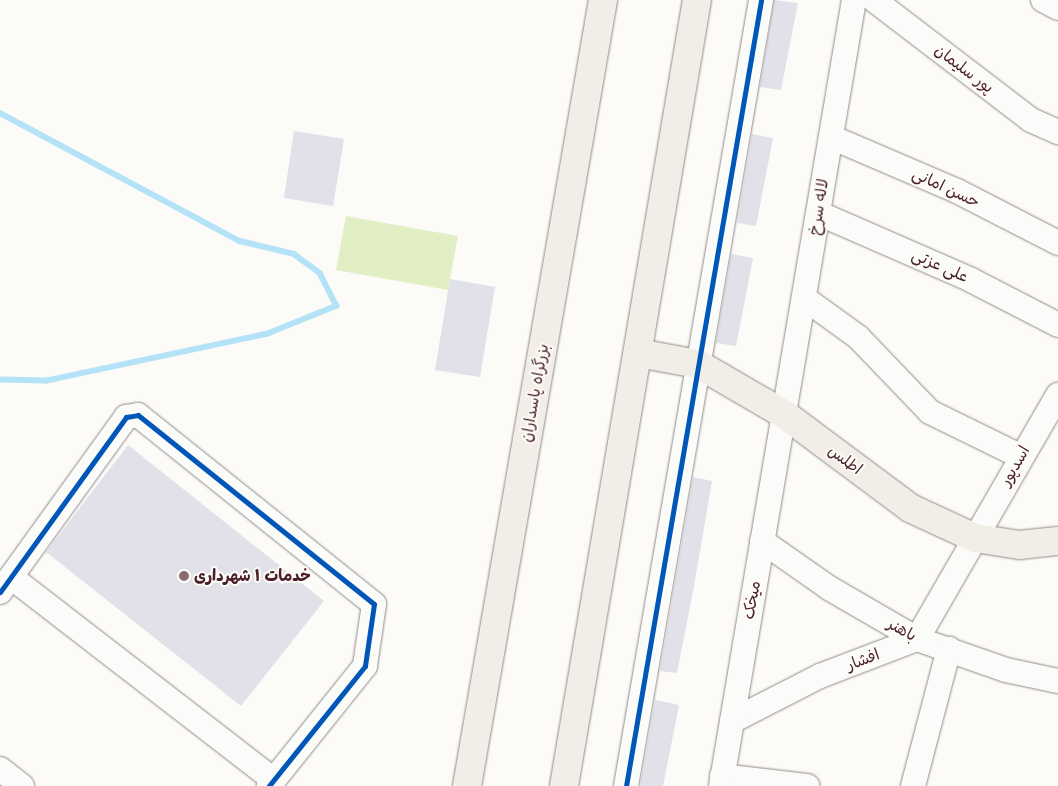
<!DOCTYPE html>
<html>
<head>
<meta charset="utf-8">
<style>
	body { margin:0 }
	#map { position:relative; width:1058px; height:786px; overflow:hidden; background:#fcfbf8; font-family:Sriracha,"Playpen Sans Arabic",sans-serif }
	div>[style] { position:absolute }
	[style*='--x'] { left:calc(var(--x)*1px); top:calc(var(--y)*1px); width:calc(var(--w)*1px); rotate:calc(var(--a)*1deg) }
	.green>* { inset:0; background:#e2efc5 }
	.stream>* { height:5.5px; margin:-2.75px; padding:0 2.75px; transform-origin:2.75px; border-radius:2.75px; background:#b4e3f7 }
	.building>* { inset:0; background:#e0e1e9 }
	.roads { filter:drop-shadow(0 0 1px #928a8b) drop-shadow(0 0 1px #928a8b) }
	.street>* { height:24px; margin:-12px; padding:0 12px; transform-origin:12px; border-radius:12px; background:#fbfbf9 }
	.primary>* { height:28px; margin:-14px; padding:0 14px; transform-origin:14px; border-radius:14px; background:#f2eee7 }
	.highway>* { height:28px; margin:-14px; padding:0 14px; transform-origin:14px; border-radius:14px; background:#f2eee7 }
	.cycleway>* { height:5px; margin:-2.5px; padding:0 2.5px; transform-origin:2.5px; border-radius:2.5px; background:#0057b8 }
	.dots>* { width:14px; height:14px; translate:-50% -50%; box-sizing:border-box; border:2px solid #fdfcf7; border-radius:50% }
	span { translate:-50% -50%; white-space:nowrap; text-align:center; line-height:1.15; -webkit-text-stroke:4px #fdfcf7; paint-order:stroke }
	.street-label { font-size:16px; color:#4a1f2b }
	.poi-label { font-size:16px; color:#4a1f2b; font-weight:700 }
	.left { translate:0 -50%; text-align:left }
</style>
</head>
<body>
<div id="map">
	<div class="green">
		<i style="clip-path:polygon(346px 216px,458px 236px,448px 290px,336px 270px)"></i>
	</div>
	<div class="stream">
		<i style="--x:0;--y:113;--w:272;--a:28.1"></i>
		<i style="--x:240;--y:241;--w:56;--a:13.5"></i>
		<i style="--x:294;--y:254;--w:32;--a:36"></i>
		<i style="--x:320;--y:273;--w:37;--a:63"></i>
		<i style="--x:337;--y:306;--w:74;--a:157.9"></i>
		<i style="--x:268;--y:334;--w:226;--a:168"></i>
		<i style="--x:47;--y:381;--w:47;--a:-178.8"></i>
	</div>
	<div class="building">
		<i style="clip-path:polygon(774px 0,798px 3px,781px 90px,760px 87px)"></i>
		<i style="clip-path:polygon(294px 131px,344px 139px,333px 206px,284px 198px)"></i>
		<i style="clip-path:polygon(752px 134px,773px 138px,756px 226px,737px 223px)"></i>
		<i style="clip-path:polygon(731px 254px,753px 258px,736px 346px,716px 343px)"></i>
		<i style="clip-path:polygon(450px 279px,495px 287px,480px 377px,435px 370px)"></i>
		<i style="clip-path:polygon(128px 445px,324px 601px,241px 706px,46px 552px)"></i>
		<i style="clip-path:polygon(693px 477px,712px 481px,694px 586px,677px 673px,660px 671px)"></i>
		<i style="clip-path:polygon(655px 700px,679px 705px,663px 786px,640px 786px)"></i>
	</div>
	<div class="roads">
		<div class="street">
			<i style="--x:874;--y:0;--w:198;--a:37.4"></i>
			<i style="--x:1031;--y:120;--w:30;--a:24"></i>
			<i style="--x:1043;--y:0;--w:17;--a:28"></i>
			<i style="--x:831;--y:137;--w:137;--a:23.2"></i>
			<i style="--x:957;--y:191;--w:114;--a:27.2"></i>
			<i style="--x:818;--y:213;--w:167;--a:23.6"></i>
			<i style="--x:971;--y:280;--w:98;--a:27.3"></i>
			<i style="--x:804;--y:298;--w:67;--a:35.8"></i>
			<i style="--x:858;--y:337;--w:104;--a:46.2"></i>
			<i style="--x:930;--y:412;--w:100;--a:26.1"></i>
			<i style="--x:762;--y:541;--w:82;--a:35"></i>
			<i style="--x:829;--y:588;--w:102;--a:30.1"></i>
			<i style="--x:917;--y:639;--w:94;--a:19.2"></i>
			<i style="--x:1006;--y:670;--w:53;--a:11.9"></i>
			<i style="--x:11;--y:577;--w:332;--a:37.7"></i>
			<i style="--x:0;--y:592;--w:216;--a:-54.2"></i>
			<i style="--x:126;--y:417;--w:12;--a:-9"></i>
			<i style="--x:138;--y:415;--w:302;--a:38.7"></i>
			<i style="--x:374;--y:604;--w:63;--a:98.3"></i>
			<i style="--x:365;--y:666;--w:154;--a:128.7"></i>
			<i style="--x:732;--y:721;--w:99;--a:-27.1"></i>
			<i style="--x:820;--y:676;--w:104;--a:-20.9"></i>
			<i style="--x:917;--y:639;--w:282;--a:-60"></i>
			<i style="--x:0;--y:769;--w:28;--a:38"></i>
			<i style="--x:722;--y:776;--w:86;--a:6.7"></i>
			<i style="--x:626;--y:786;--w:798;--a:-80.25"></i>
			<i style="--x:721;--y:786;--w:797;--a:-80.4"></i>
			<i style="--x:913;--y:786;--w:142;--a:-75.3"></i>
		</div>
		<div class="primary">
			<i style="--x:638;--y:353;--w:61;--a:10.4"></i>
			<i style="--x:698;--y:364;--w:99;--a:30.2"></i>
			<i style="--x:784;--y:414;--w:157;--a:36.7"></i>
			<i style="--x:910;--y:508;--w:72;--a:24.8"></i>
			<i style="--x:975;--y:538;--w:45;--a:9"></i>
			<i style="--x:1019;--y:545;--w:39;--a:-6"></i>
		</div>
		<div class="highway">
			<i style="--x:467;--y:786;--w:798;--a:-80.18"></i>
			<i style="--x:564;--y:786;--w:797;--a:-80.4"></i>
		</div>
	</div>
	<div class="cycleway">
		<i style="--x:0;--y:592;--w:216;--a:-54.2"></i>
		<i style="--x:126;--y:417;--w:12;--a:-9"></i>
		<i style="--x:138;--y:415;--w:302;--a:38.7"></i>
		<i style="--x:374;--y:604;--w:63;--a:98.3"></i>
		<i style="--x:365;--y:666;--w:154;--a:128.7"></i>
		<i style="--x:626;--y:786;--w:798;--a:-80.25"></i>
	</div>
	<div class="dots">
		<i style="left:184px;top:576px;background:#886c73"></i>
	</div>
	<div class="street-label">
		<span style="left:964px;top:69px;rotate:37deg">پور سلیمان</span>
		<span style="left:946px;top:188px;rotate:25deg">حسن امانی</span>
		<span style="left:819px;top:207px;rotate:-81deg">لاله سرخ</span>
		<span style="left:940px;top:266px;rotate:24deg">علی عزتی</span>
		<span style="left:535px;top:393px;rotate:-80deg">بزرگراه پاسداران</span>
		<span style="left:845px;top:460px;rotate:37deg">اطلس</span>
		<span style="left:1015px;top:466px;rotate:-60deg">اسدپور</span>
		<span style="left:752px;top:600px;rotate:-80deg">میخک</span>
		<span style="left:902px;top:630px;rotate:29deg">باهنر</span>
		<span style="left:863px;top:660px;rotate:-21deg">افشار</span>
	</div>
	<div class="poi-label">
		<span class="left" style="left:194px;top:576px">خدمات ۱ شهرداری</span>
	</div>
</div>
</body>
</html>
